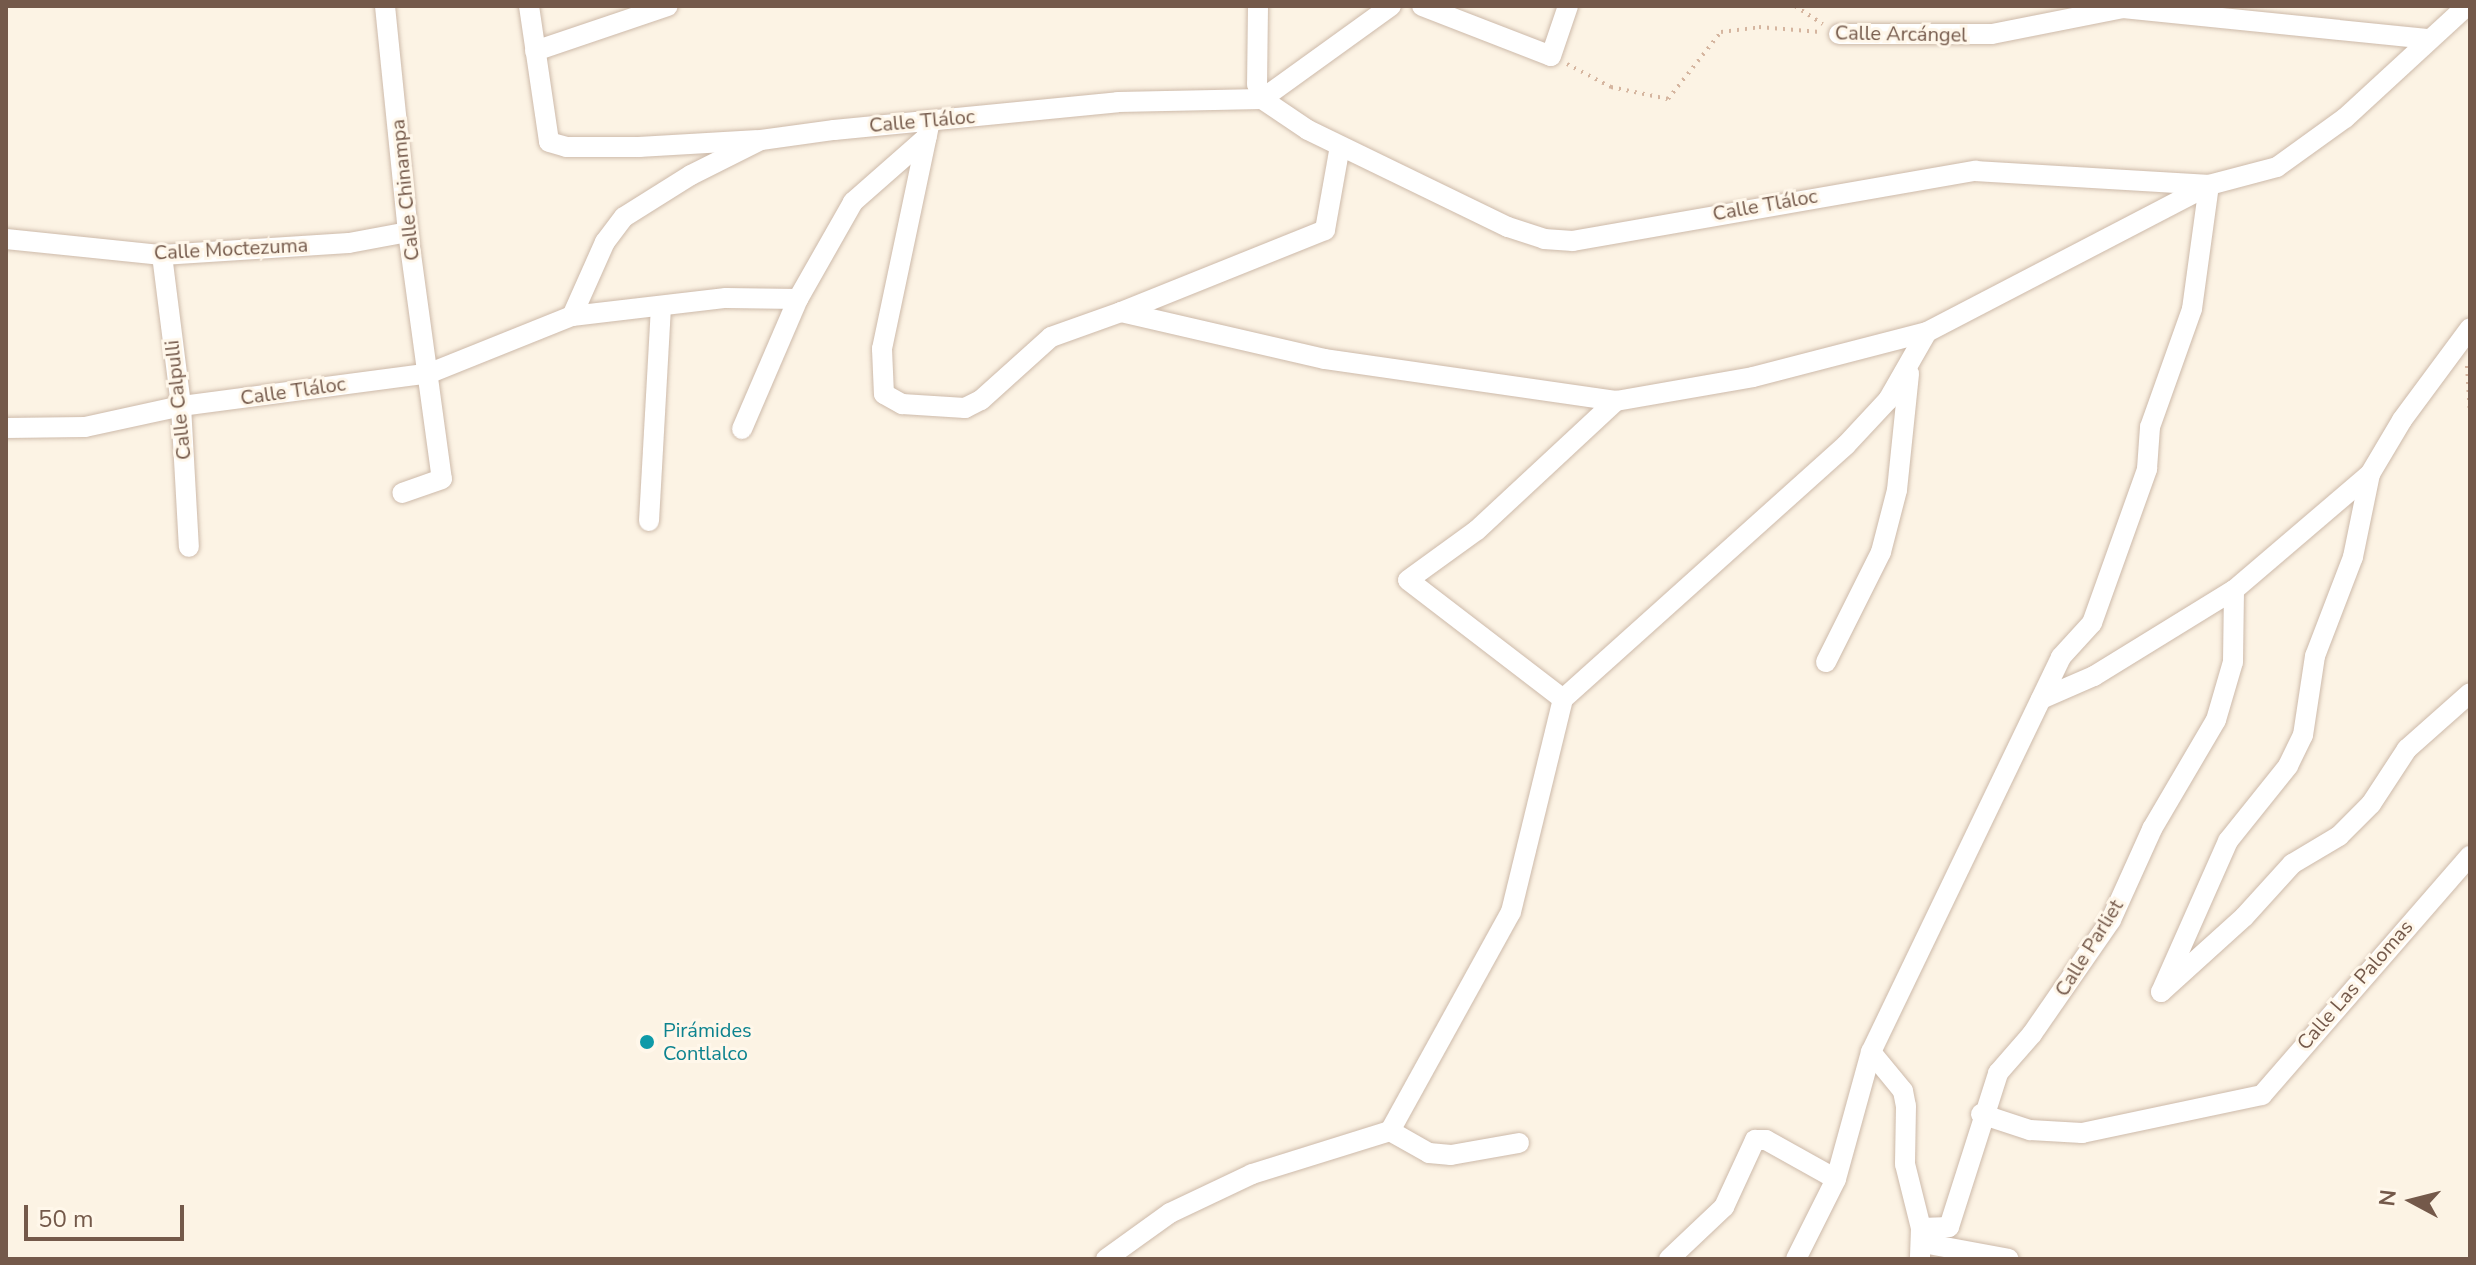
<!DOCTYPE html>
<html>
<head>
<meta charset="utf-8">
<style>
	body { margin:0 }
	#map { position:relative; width:2476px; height:1265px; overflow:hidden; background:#fcf3e4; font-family:"Nunito Sans",sans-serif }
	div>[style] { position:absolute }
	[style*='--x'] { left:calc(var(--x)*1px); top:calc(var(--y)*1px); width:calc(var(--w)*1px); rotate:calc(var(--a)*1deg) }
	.path>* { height:4px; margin-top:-2px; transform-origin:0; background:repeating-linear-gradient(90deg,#d5b59f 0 2px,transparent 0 8px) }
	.roads { filter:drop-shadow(0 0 2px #cdbaaa) drop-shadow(0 0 2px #cdbaaa) }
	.minor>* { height:20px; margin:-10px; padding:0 10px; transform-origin:10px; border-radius:10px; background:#fff }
	.dots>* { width:22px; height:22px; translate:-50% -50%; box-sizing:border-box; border:4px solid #fff7ea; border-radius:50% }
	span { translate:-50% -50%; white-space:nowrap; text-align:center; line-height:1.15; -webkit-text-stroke:6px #fff7ea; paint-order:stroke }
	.street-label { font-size:20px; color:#74594a }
	.culture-label { font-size:20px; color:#0d838f }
	.left { translate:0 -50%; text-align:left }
	.frame { position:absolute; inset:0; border:8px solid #74594a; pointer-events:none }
	.north { position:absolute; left:2372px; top:1161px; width:80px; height:80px; -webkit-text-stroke:6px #fff7ea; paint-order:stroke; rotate:277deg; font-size:22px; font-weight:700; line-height:32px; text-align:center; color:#74594a }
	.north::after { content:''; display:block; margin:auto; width:28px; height:36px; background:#74594a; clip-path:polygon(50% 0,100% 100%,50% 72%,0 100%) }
	.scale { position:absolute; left:24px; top:1205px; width:160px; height:36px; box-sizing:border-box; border:4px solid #74594a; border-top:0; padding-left:10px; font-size:24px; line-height:28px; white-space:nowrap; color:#74594a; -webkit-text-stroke:6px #fff7ea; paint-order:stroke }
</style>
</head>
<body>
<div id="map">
	<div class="path">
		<i style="--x:1795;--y:6;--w:33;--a:33"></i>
		<i style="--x:1567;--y:64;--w:50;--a:27.6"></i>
		<i style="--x:1611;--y:87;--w:58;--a:11.9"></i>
		<i style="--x:1668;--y:99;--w:85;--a:-51.7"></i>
		<i style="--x:1721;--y:32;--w:38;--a:-7"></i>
		<i style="--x:1759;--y:27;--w:61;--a:4.7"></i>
		<i style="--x:2467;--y:366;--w:49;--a:86.5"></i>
	</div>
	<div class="roads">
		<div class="minor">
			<i style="--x:385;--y:6;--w:227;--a:84.2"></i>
			<i style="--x:408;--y:232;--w:249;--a:82.2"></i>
			<i style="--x:442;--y:479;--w:42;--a:160.7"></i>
			<i style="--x:529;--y:6;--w:137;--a:81.6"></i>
			<i style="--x:549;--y:142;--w:18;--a:16"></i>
			<i style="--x:566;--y:147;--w:74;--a:0"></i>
			<i style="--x:640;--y:147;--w:117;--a:-3.4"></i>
			<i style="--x:1258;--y:6;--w:78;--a:90.7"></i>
			<i style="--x:1257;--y:84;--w:16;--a:72"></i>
			<i style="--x:1262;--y:99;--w:159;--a:-35.8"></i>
			<i style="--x:1422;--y:6;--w:138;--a:21.2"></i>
			<i style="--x:1551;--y:56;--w:53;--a:-71.2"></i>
			<i style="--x:1839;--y:34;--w:153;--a:0"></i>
			<i style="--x:1992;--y:34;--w:134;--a:-11.2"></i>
			<i style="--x:2123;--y:8;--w:308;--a:5.8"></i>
			<i style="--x:535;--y:51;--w:140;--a:-18.7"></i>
			<i style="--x:930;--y:121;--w:233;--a:101.9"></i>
			<i style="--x:882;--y:349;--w:45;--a:87.5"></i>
			<i style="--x:884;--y:394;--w:21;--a:29"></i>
			<i style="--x:902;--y:404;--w:63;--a:3.6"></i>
			<i style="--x:965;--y:408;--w:18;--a:-27"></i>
			<i style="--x:981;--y:400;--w:94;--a:-42"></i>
			<i style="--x:1051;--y:337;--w:74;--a:-19.7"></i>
			<i style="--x:1121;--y:312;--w:209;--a:13"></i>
			<i style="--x:1325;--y:359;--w:294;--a:8.2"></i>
			<i style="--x:6;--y:239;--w:157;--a:5.9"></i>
			<i style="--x:162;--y:255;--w:187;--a:-3.7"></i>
			<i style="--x:349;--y:243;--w:60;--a:-10.6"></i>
			<i style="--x:162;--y:255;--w:152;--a:82.8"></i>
			<i style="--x:181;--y:406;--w:141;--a:86.8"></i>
			<i style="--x:1121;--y:312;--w:220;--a:-21.9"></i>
			<i style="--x:1325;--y:230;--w:85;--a:-79.9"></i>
			<i style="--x:572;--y:316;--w:155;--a:-6.7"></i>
			<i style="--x:726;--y:298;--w:72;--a:0.8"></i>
			<i style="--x:6;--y:428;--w:79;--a:-0.7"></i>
			<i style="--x:85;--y:427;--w:98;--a:-12.3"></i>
			<i style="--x:181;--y:406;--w:251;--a:-7.5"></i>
			<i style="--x:430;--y:373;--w:153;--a:-21.9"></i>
			<i style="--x:572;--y:316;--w:81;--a:-66"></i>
			<i style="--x:605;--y:242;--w:31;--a:-53"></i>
			<i style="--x:624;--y:217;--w:79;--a:-32.1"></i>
			<i style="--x:691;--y:175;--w:78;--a:-26.6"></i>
			<i style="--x:761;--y:140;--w:74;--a:-7.8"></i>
			<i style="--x:834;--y:130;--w:285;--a:-5.6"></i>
			<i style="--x:1118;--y:102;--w:144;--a:-1.2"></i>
			<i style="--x:1262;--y:99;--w:55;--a:34"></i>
			<i style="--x:1308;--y:130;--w:222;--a:25.9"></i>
			<i style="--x:1508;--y:227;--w:38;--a:18"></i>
			<i style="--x:1544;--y:239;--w:29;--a:4"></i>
			<i style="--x:1573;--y:241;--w:409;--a:-9.9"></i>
			<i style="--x:1976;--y:171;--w:233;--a:3.4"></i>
			<i style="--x:742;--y:429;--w:142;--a:-66.7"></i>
			<i style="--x:798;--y:299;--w:112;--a:-60.4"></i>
			<i style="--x:853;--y:202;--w:98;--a:-41.3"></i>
			<i style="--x:2370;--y:474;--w:85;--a:101.6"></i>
			<i style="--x:2353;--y:557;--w:106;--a:111"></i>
			<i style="--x:2315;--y:656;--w:80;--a:98.6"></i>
			<i style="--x:2303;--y:735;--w:34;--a:116"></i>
			<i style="--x:2288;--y:766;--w:96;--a:128.7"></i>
			<i style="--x:2228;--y:841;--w:165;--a:113.9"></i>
			<i style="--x:2161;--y:992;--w:112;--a:-42.1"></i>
			<i style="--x:2244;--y:917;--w:72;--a:-47.8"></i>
			<i style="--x:2292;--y:864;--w:55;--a:-30.8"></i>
			<i style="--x:2339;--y:836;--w:45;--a:-45"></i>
			<i style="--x:2371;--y:804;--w:66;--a:-56.8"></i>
			<i style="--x:2407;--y:749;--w:84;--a:-41.6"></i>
			<i style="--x:649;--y:521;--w:215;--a:-86.8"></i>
			<i style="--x:1826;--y:662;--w:123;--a:-63.4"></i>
			<i style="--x:1881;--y:552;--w:64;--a:-75.5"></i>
			<i style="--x:1897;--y:490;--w:117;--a:-84.1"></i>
			<i style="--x:1563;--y:699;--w:195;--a:-142.5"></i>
			<i style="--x:1408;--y:580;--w:85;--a:-35.9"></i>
			<i style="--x:1477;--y:530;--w:190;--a:-42.9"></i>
			<i style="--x:1616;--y:401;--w:139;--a:-9.9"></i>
			<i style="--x:1753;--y:377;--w:180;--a:-14.5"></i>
			<i style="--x:1927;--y:332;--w:318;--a:-27.5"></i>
			<i style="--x:2209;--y:185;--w:70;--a:-14.8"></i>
			<i style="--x:2277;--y:167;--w:84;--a:-35.8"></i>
			<i style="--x:2345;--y:118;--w:166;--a:-42.6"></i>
			<i style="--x:2041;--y:699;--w:58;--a:-23.5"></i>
			<i style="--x:2094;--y:676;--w:164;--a:-31.6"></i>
			<i style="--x:2234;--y:590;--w:179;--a:-40.5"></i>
			<i style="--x:2370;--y:474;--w:63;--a:-59.3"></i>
			<i style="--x:2402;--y:420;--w:114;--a:-53.5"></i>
			<i style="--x:1871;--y:1052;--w:50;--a:50.6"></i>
			<i style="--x:1903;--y:1091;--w:15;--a:79"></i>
			<i style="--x:1906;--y:1106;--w:58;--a:91"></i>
			<i style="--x:1905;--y:1164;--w:66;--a:76"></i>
			<i style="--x:1921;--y:1228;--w:31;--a:92"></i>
			<i style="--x:1981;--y:1114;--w:52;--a:18.1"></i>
			<i style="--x:2030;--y:1130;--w:52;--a:3.3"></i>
			<i style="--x:2082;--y:1133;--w:184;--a:-11.9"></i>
			<i style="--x:2262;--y:1095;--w:317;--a:-49"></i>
			<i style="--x:1390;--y:1131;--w:45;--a:29.4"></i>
			<i style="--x:1429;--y:1153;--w:22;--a:5"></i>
			<i style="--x:1451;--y:1155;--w:69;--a:-10"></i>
			<i style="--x:1921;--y:1228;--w:28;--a:-2"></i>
			<i style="--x:1949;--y:1227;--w:162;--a:-72.3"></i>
			<i style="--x:1998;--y:1073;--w:52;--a:-48.9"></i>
			<i style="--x:2032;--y:1034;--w:139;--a:-55.3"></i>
			<i style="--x:2111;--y:920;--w:100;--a:-65.7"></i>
			<i style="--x:2152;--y:829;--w:126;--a:-59.6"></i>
			<i style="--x:2216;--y:720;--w:60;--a:-73.7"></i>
			<i style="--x:2233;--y:662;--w:72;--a:-89.2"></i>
			<i style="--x:1923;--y:1243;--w:87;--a:10.5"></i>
			<i style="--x:1106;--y:1259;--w:79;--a:-35.7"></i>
			<i style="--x:1170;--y:1213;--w:91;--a:-25.4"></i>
			<i style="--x:1252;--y:1174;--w:145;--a:-17.3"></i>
			<i style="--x:1390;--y:1131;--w:250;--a:-61.1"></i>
			<i style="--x:1511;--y:912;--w:219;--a:-76.3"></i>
			<i style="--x:1563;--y:699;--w:380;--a:-41.9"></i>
			<i style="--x:1846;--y:445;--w:62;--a:-47"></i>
			<i style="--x:1888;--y:400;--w:78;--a:-60.2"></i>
			<i style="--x:1669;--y:1259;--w:76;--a:-43.4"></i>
			<i style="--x:1724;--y:1207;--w:74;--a:-65.2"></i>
			<i style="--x:1755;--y:1140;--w:11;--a:0"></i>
			<i style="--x:1766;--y:1140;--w:80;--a:29.1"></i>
			<i style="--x:1796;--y:1259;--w:89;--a:-63.4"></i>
			<i style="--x:1836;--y:1179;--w:132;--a:-74.6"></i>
			<i style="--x:1871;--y:1052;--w:438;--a:-64.3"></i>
			<i style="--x:2061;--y:657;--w:46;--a:-47.6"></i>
			<i style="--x:2092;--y:623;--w:164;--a:-70.3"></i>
			<i style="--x:2147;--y:469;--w:42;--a:-85.9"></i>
			<i style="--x:2150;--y:427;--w:125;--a:-70.4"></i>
			<i style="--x:2192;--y:309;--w:125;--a:-82.2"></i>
		</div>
	</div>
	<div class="dots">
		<i style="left:647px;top:1042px;background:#0f9aa8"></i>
	</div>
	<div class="street-label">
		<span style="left:1901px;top:34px;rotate:1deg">Calle Arcángel</span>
		<span style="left:922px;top:121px;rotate:-5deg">Calle Tláloc</span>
		<span style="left:405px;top:190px;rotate:-96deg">Calle Chinampa</span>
		<span style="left:1765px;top:205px;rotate:-10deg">Calle Tláloc</span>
		<span style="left:231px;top:249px;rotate:-3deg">Calle Moctezuma</span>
		<span style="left:293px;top:391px;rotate:-8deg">Calle Tláloc</span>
		<span style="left:178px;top:400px;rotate:-96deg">Calle Calpulli</span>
		<span style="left:2089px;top:948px;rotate:-58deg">Calle Parliet</span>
		<span style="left:2355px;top:985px;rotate:-49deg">Calle Las Palomas</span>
	</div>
	<div class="culture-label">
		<span class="left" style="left:663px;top:1042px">Pirámides<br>Contlalco</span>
	</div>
	<div class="frame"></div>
	<div class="north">N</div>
	<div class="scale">50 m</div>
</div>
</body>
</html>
